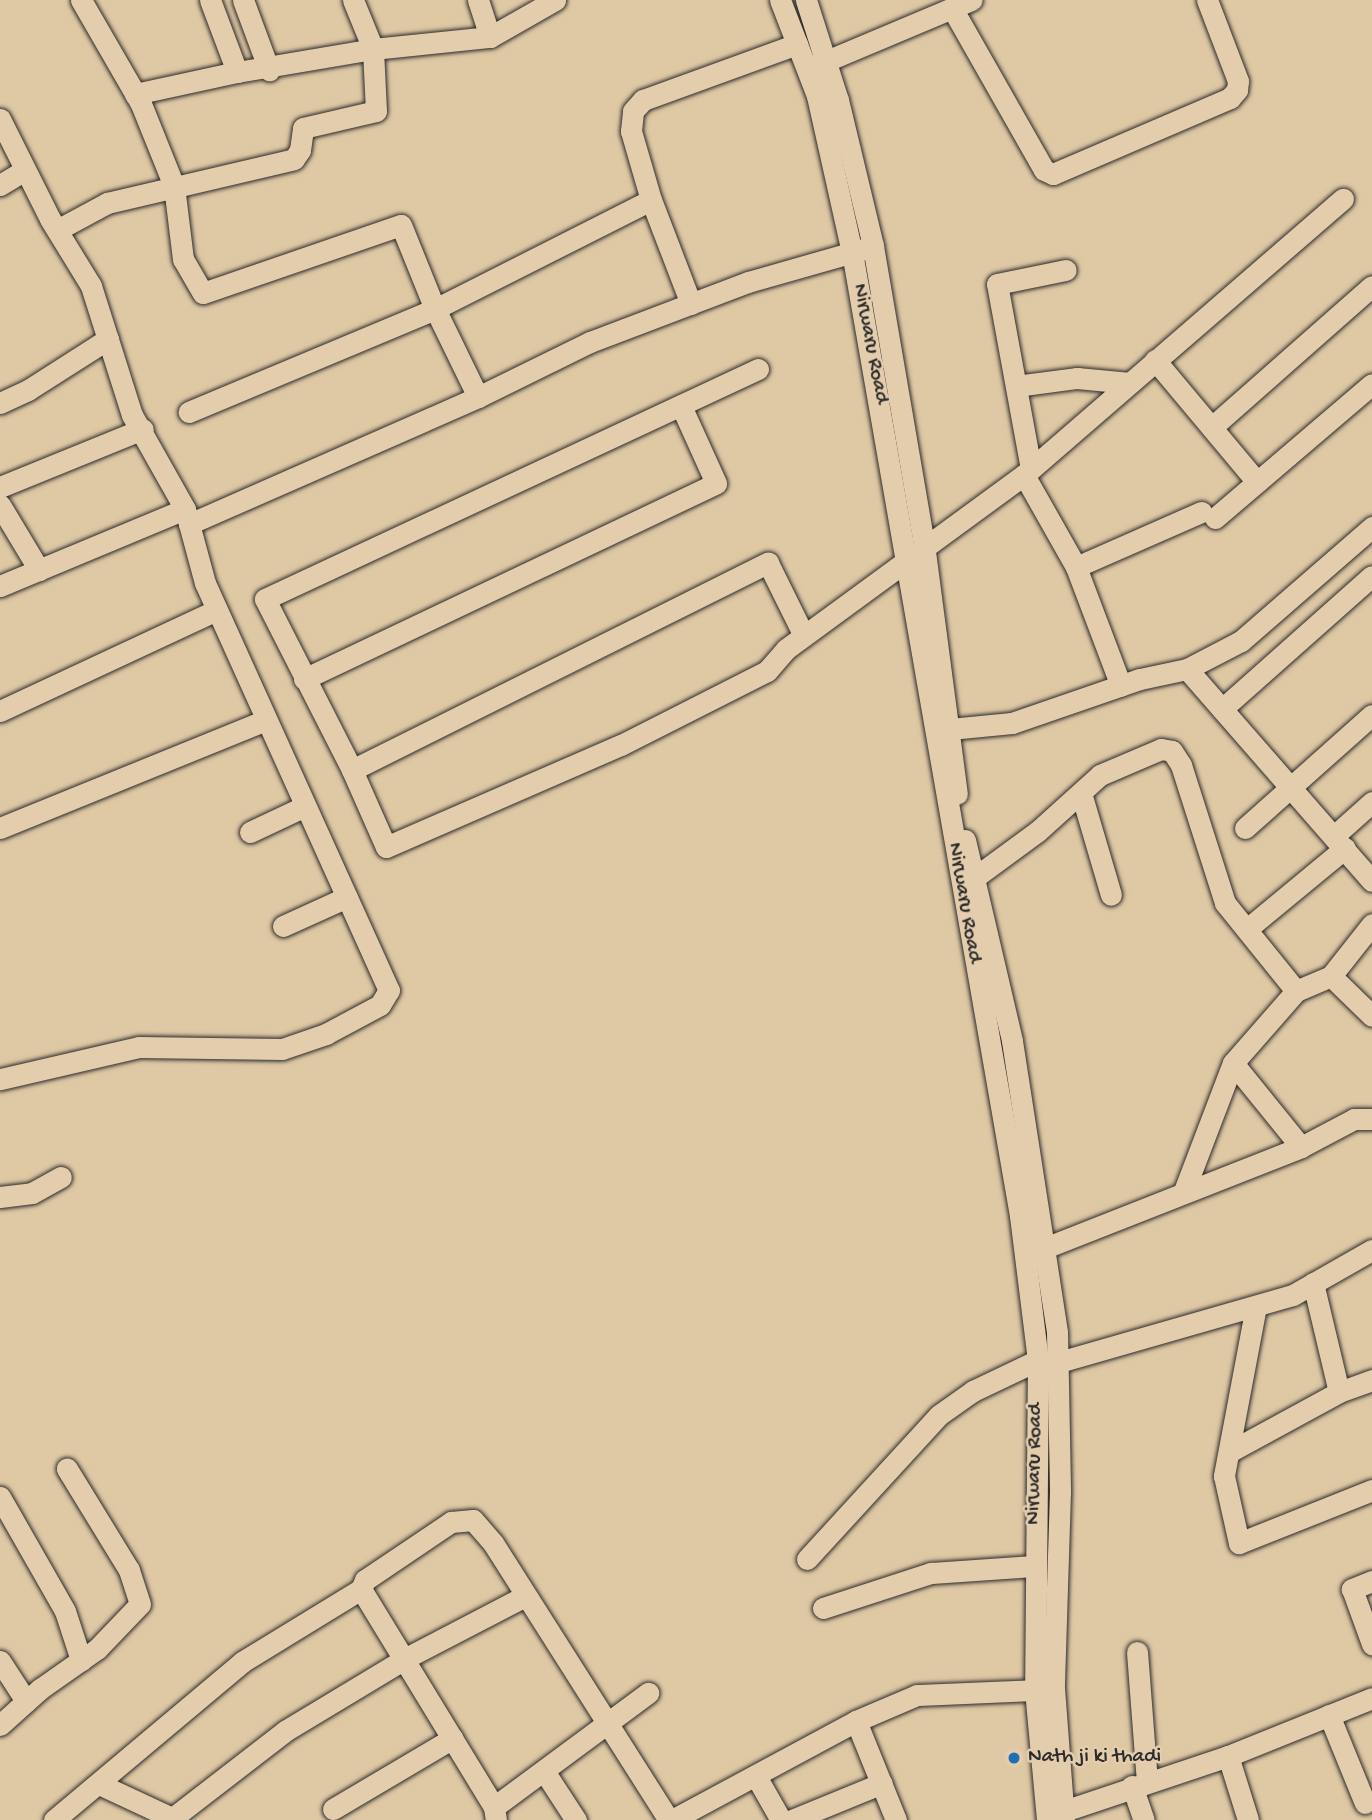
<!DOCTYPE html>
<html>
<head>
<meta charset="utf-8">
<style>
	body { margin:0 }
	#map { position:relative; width:1372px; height:1820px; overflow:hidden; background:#dfc8a4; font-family:"Gochi Hand",sans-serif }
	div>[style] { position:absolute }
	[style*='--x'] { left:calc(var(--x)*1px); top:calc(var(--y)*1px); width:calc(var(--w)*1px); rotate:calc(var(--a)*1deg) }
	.roads { filter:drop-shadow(0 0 2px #2b2b2b) drop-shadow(0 0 2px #2b2b2b) }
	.minor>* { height:21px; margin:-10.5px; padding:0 10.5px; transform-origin:10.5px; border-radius:10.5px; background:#e4cdad }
	.dots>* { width:19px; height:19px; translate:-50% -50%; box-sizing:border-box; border:4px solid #e4cdad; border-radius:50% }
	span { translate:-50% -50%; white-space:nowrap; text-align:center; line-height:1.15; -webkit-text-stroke:5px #e4cdad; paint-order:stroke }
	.street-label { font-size:21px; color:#2b2b2b }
	.poi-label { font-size:21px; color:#2b2b2b }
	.left { translate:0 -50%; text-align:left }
</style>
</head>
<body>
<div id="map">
	<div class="roads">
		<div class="minor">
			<i style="--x:81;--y:0;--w:120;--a:60"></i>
			<i style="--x:141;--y:104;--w:88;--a:68.1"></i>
			<i style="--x:174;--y:186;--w:74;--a:83"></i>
			<i style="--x:183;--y:259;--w:39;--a:60"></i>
			<i style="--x:203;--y:293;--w:209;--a:-19"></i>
			<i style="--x:401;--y:225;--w:91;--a:68"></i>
			<i style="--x:435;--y:309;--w:242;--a:-26.8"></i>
			<i style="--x:210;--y:0;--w:77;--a:69.4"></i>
			<i style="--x:237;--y:72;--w:138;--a:-9.6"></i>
			<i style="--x:373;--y:49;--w:53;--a:-112.2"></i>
			<i style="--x:243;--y:0;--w:75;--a:69.6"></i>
			<i style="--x:478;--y:0;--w:39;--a:72"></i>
			<i style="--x:780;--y:0;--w:103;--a:68.9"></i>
			<i style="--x:817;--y:96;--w:160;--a:77.4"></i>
			<i style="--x:852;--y:252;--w:979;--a:80.11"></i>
			<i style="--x:1020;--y:1216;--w:145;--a:82.9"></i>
			<i style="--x:1038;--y:1360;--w:330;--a:90.5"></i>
			<i style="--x:1035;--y:1690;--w:131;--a:84.7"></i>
			<i style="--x:806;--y:0;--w:105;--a:72.3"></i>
			<i style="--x:838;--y:100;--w:150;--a:76.5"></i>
			<i style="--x:873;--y:246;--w:302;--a:80.3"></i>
			<i style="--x:924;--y:544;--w:252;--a:82.5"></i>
			<i style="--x:952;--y:8;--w:186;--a:60.4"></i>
			<i style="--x:1044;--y:170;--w:10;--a:24"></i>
			<i style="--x:1053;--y:174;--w:193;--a:-23.2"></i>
			<i style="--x:1230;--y:98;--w:11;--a:-49"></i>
			<i style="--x:1237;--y:90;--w:9;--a:-84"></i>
			<i style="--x:1238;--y:81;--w:87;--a:-110.9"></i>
			<i style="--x:812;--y:67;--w:173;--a:-22.8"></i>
			<i style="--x:135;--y:94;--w:104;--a:-12.2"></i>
			<i style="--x:0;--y:119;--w:112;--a:63.4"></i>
			<i style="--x:50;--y:219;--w:79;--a:58.5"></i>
			<i style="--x:91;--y:286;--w:135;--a:72.4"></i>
			<i style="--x:132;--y:415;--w:108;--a:60.6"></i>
			<i style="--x:185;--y:509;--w:77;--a:74.9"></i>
			<i style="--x:205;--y:583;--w:447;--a:65.7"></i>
			<i style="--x:389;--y:990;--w:17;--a:121"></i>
			<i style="--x:380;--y:1005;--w:61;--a:151.8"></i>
			<i style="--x:326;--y:1034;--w:46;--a:161.2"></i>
			<i style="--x:282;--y:1049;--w:143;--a:-179.2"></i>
			<i style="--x:139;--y:1047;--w:143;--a:167"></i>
			<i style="--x:0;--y:185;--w:29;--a:-31"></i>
			<i style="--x:57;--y:230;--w:57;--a:-28.4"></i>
			<i style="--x:107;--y:203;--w:192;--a:-13.2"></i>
			<i style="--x:294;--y:159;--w:11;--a:-56"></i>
			<i style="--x:300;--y:150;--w:22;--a:-82"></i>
			<i style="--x:303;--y:128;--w:75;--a:-13.1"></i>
			<i style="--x:376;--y:111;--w:62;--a:-92.8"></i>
			<i style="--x:373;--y:49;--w:118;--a:-5.9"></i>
			<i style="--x:490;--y:37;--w:75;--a:-29.6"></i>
			<i style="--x:691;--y:304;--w:111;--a:-111"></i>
			<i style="--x:651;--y:200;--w:72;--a:-106.2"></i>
			<i style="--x:631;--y:131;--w:20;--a:-84"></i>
			<i style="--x:633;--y:111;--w:15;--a:-48"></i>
			<i style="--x:643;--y:100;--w:164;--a:-20"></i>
			<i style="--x:1155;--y:360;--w:159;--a:50.1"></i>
			<i style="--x:758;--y:369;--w:544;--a:154.99"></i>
			<i style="--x:265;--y:599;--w:192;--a:63"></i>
			<i style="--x:352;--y:770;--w:84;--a:66.2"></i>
			<i style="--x:386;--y:847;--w:256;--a:-23.5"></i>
			<i style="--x:621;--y:745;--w:164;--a:-26.9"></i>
			<i style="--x:767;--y:671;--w:29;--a:-49"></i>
			<i style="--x:786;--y:649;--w:295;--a:-36.2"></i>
			<i style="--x:1024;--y:475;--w:422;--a:-40.9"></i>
			<i style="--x:1016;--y:386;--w:62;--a:-7.5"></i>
			<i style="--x:1077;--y:378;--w:53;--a:5.4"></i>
			<i style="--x:478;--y:397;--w:125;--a:-26.2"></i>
			<i style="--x:590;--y:342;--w:169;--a:-20.8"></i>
			<i style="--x:748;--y:282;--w:121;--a:-15.9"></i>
			<i style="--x:0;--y:403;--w:31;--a:-25"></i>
			<i style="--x:28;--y:390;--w:95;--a:-32.5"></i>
			<i style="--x:1212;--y:427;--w:213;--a:-41.4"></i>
			<i style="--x:1031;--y:469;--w:188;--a:-100.4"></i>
			<i style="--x:997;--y:284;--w:70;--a:-11.5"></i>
			<i style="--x:1024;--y:475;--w:106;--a:60.5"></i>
			<i style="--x:1076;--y:567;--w:127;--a:69.3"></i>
			<i style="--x:0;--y:487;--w:154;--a:-22.1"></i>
			<i style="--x:0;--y:505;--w:76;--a:59"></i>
			<i style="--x:1215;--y:518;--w:206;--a:-40.5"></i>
			<i style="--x:189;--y:524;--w:316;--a:-23.7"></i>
			<i style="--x:478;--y:397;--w:98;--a:-116"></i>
			<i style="--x:435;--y:309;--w:267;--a:157.3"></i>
			<i style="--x:1076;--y:567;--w:137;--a:-23.7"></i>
			<i style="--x:0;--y:586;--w:200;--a:-22.6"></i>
			<i style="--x:1187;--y:669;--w:61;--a:-27.4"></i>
			<i style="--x:1241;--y:641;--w:174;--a:-41"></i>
			<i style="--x:304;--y:679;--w:456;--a:-25.4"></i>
			<i style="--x:716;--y:483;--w:85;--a:-114.4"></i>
			<i style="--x:1222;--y:709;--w:200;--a:-41.6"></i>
			<i style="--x:0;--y:711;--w:239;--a:-25"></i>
			<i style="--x:950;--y:729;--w:62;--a:-5.5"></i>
			<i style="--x:1012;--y:723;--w:135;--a:-19"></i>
			<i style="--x:1140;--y:679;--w:48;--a:-12"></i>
			<i style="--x:1187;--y:669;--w:281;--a:48.9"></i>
			<i style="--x:352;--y:770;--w:465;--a:-26.5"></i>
			<i style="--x:768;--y:563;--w:81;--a:63.7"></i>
			<i style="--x:1081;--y:793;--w:106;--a:73.6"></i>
			<i style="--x:0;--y:828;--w:287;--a:-22.1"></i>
			<i style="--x:1245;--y:828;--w:170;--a:-41.7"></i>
			<i style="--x:250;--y:832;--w:61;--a:-25.3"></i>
			<i style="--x:1334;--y:836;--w:51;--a:-41.8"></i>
			<i style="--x:965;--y:840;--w:206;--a:76.8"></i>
			<i style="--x:1012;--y:1041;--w:294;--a:81.2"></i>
			<i style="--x:1057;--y:1332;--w:160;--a:88.9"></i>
			<i style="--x:1060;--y:1492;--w:196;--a:91.8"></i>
			<i style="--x:1054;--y:1688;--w:132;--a:85.7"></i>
			<i style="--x:974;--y:878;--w:79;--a:-36.3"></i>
			<i style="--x:1038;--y:831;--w:84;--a:-42.1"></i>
			<i style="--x:1100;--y:775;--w:66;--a:-23.1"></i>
			<i style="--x:1161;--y:749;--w:11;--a:10"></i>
			<i style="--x:1172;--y:751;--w:17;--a:57"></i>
			<i style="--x:1181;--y:765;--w:145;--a:72.3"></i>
			<i style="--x:1225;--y:903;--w:113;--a:51.1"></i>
			<i style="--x:283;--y:926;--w:70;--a:-24.4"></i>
			<i style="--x:1247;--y:929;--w:127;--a:-39.6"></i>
			<i style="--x:1331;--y:976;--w:57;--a:44.3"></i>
			<i style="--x:1301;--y:1147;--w:108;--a:-129"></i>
			<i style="--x:1233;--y:1063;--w:96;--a:-48.8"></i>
			<i style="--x:1296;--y:991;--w:38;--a:-23"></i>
			<i style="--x:1331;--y:976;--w:66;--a:-51.7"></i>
			<i style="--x:1184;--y:1191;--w:137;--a:-69.1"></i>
			<i style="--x:0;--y:1197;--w:32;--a:-7"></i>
			<i style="--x:32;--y:1193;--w:33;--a:-29"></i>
			<i style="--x:1045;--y:1248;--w:275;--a:-21.5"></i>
			<i style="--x:1301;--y:1147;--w:60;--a:-27.8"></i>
			<i style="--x:1354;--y:1119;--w:18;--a:0"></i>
			<i style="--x:1313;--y:1283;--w:112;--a:76.6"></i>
			<i style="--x:1339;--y:1392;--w:35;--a:-20"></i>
			<i style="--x:1256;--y:1306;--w:173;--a:100.7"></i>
			<i style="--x:1224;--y:1476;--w:69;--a:77.4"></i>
			<i style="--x:1239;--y:1543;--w:143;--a:-21.7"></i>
			<i style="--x:1059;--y:1362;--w:243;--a:-16"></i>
			<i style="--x:1293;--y:1295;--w:91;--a:-29.7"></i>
			<i style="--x:1229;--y:1452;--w:125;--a:-28.6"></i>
			<i style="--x:0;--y:1497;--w:131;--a:60.3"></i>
			<i style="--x:65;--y:1611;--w:52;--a:71.9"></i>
			<i style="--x:807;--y:1559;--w:195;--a:-47.5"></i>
			<i style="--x:939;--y:1415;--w:42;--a:-35.2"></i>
			<i style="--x:973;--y:1391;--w:72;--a:-25.5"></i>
			<i style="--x:1372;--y:1581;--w:22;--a:158"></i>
			<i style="--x:1352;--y:1589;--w:59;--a:70"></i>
			<i style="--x:823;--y:1608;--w:114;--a:-18"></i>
			<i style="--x:931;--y:1573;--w:103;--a:-3.9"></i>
			<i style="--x:1137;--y:1652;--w:130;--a:85.6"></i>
			<i style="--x:0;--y:1661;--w:48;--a:57"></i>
			<i style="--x:1329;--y:1715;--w:95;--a:67.8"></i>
			<i style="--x:856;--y:1721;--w:107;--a:68"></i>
			<i style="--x:0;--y:1725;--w:54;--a:-42"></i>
			<i style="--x:40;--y:1689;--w:70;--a:-35.1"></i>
			<i style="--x:97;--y:1649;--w:62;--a:-46.3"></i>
			<i style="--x:140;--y:1604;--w:36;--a:-108"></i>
			<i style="--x:129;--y:1570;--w:119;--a:-121.5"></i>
			<i style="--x:1228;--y:1756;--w:67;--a:72.6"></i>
			<i style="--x:544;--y:1771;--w:59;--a:56.9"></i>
			<i style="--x:757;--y:1778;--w:48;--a:60.3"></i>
			<i style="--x:99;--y:1784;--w:81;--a:25"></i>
			<i style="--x:1132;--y:1786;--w:36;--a:71"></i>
			<i style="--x:494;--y:1807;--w:192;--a:-36.5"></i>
			<i style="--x:333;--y:1809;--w:139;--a:-30.6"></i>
			<i style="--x:1049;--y:1816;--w:189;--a:-18.5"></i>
			<i style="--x:1228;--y:1756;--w:155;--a:-21.9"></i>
			<i style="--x:54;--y:1820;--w:246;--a:-40"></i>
			<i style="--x:242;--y:1662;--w:140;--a:-31.5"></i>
			<i style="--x:170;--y:1820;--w:145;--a:-37.7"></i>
			<i style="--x:285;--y:1731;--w:141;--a:-31.1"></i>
			<i style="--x:406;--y:1658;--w:134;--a:-27.5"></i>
			<i style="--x:496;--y:1820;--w:13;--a:-99"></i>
			<i style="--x:494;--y:1807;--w:255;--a:-121.4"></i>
			<i style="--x:361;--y:1589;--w:10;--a:-66"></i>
			<i style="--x:365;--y:1580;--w:104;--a:-34"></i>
			<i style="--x:451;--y:1522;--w:22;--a:-5"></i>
			<i style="--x:473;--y:1520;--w:30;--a:49"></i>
			<i style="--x:493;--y:1543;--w:328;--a:57.6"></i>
			<i style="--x:672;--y:1820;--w:209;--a:-28.3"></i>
			<i style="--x:856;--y:1721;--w:66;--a:-23.1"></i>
			<i style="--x:917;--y:1695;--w:118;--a:-2.4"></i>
			<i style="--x:792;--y:1820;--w:97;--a:-22.3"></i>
		</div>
	</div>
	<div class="dots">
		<i style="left:1014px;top:1758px;background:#1f6fb2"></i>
	</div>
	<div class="street-label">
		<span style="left:869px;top:344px;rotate:79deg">Nirwaru Road</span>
		<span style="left:963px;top:903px;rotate:80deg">Nirwaru Road</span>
		<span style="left:1036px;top:1464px;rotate:-89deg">Nirwaru Road</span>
	</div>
	<div class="poi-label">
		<span class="left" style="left:1028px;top:1758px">Nath ji ki thadi</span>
	</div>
</div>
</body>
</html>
